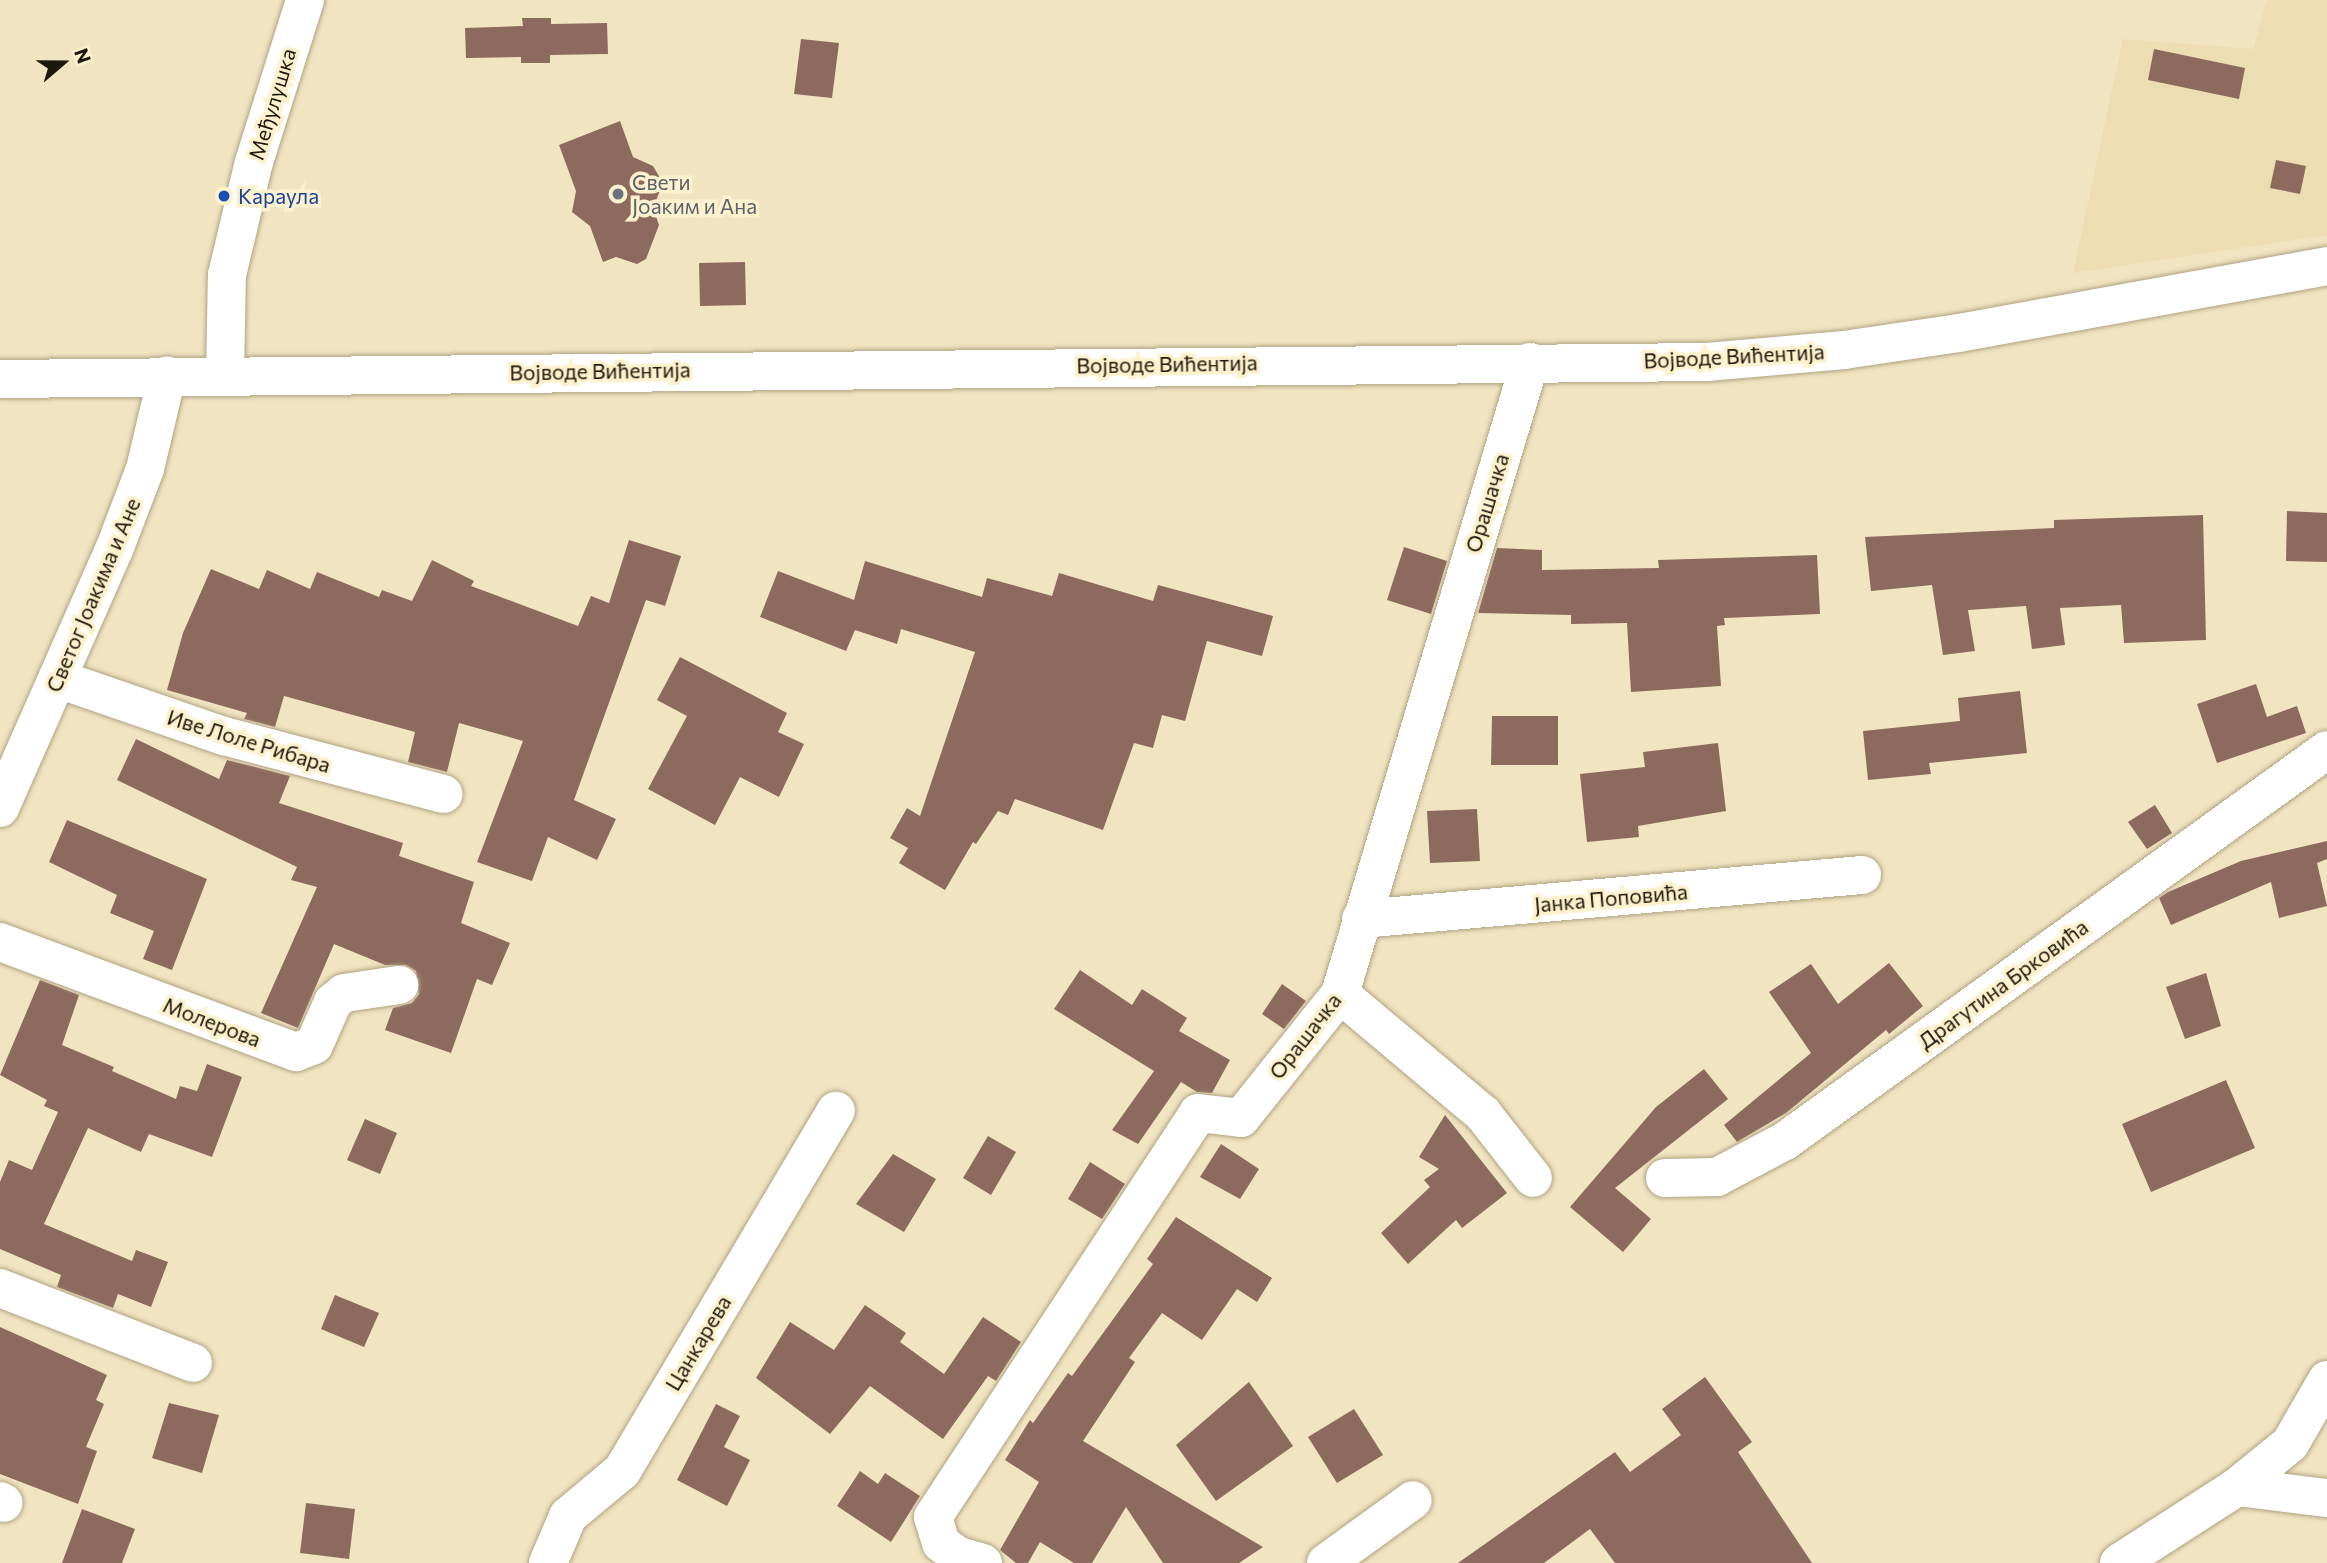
<!DOCTYPE html>
<html>
<head>
<meta charset="utf-8">
<style>
	body { margin:0 }
	#map { position:relative; width:2327px; height:1563px; overflow:hidden; background:#f1e4c1; font-family:Commissioner,sans-serif }
	div>[style] { position:absolute }
	[style*='--x'] { left:calc(var(--x)*1px); top:calc(var(--y)*1px); width:calc(var(--w)*1px); rotate:calc(var(--a)*1deg) }
	.built>* { inset:0; background:#edddb2 }
	.building>* { inset:0; background:#8d6a5e }
	.roads { filter:drop-shadow(0 0 2px #b0a382) drop-shadow(0 0 2px #b0a382) }
	.minor>* { height:38px; margin:-19px; padding:0 19px; transform-origin:19px; border-radius:19px; background:#fff }
	.major>* { height:38px; margin:-19px; padding:0 19px; transform-origin:19px; border-radius:19px; background:#fff }
	.dots>* { width:19px; height:19px; translate:-50% -50%; box-sizing:border-box; border:4px solid #fef2ce; border-radius:50% }
	span { translate:-50% -50%; white-space:nowrap; text-align:center; line-height:1.15; -webkit-text-stroke:7px #fef2ce; paint-order:stroke }
	.street-label { font-size:21px; color:#1c170a }
	.worship-label { font-size:21px; color:#5b616d }
	.left { translate:0 -50%; text-align:left }
	.transit-label { font-size:21px; color:#164399 }
	.north { position:absolute; left:28px; top:28px; width:70px; height:70px; -webkit-text-stroke:5px #fef2ce; paint-order:stroke; rotate:70deg; font-size:19px; font-weight:700; line-height:28px; text-align:center; color:#1c170a }
	.north::after { content:''; display:block; margin:auto; width:24px; height:32px; background:#1c170a; clip-path:polygon(50% 0,100% 100%,50% 72%,0 100%) }
</style>
</head>
<body>
<div id="map">
	<div class="built">
		<i style="clip-path:polygon(2267px 0,2327px 0,2327px 235px,2073px 273px,2123px 39px,2253px 49px)"></i>
	</div>
	<div class="building">
		<i style="clip-path:polygon(522px 18px,551px 18px,551px 24px,607px 23px,608px 54px,550px 55px,550px 63px,521px 63px,521px 57px,466px 58px,465px 28px,523px 26px)"></i>
		<i style="clip-path:polygon(801px 39px,839px 43px,832px 98px,794px 94px)"></i>
		<i style="clip-path:polygon(2154px 49px,2245px 68px,2239px 99px,2148px 80px)"></i>
		<i style="clip-path:polygon(620px 121px,633px 157px,653px 166px,663px 183px,653px 208px,659px 225px,646px 259px,637px 264px,616px 257px,603px 262px,590px 226px,572px 212px,576px 191px,559px 145px)"></i>
		<i style="clip-path:polygon(2276px 160px,2306px 166px,2300px 194px,2270px 188px)"></i>
		<i style="clip-path:polygon(745px 262px,746px 305px,700px 306px,699px 263px)"></i>
		<i style="clip-path:polygon(2287px 511px,2327px 513px,2327px 562px,2286px 561px)"></i>
		<i style="clip-path:polygon(2203px 515px,2206px 640px,2124px 643px,2121px 605px,2060px 608px,2065px 645px,2032px 649px,2026px 606px,1968px 610px,1975px 651px,1943px 655px,1932px 585px,1871px 591px,1865px 537px,2054px 528px,2054px 520px)"></i>
		<i style="clip-path:polygon(629px 540px,681px 556px,665px 606px,646px 600px,574px 800px,616px 819px,597px 860px,548px 837px,532px 881px,477px 862px,523px 741px,459px 723px,447px 772px,408px 762px,415px 732px,284px 696px,275px 727px,244px 719px,247px 713px,167px 690px,183px 633px,211px 569px,259px 589px,267px 570px,310px 589px,317px 572px,379px 597px,382px 590px,412px 601px,432px 560px,474px 581px,471px 586px,578px 626px,591px 596px,609px 603px)"></i>
		<i style="clip-path:polygon(1404px 547px,1447px 561px,1431px 614px,1387px 600px)"></i>
		<i style="clip-path:polygon(1497px 548px,1542px 550px,1542px 570px,1659px 568px,1658px 560px,1817px 555px,1820px 614px,1724px 618px,1725px 625px,1717px 626px,1721px 686px,1631px 692px,1627px 623px,1571px 624px,1571px 615px,1478px 613px)"></i>
		<i style="clip-path:polygon(865px 561px,982px 597px,987px 578px,1052px 596px,1059px 573px,1153px 601px,1158px 585px,1273px 616px,1262px 656px,1207px 641px,1185px 721px,1162px 715px,1153px 748px,1134px 743px,1103px 830px,1015px 799px,1008px 815px,998px 811px,976px 844px,973px 842px,945px 890px,899px 863px,908px 848px,890px 838px,907px 808px,920px 816px,975px 652px,901px 629px,897px 644px,855px 630px,846px 651px,760px 617px,778px 571px,854px 600px)"></i>
		<i style="clip-path:polygon(680px 657px,787px 713px,778px 732px,804px 744px,779px 797px,740px 777px,715px 825px,648px 789px,687px 716px,657px 700px)"></i>
		<i style="clip-path:polygon(2256px 684px,2267px 717px,2297px 706px,2306px 733px,2217px 763px,2197px 704px)"></i>
		<i style="clip-path:polygon(2020px 691px,2027px 753px,1929px 763px,1931px 774px,1868px 780px,1863px 731px,1960px 721px,1958px 698px)"></i>
		<i style="clip-path:polygon(1492px 716px,1558px 716px,1558px 765px,1491px 765px)"></i>
		<i style="clip-path:polygon(136px 739px,219px 779px,227px 760px,290px 776px,279px 803px,403px 843px,399px 856px,474px 882px,461px 923px,510px 943px,492px 985px,477px 979px,451px 1053px,385px 1030px,393px 1008px,412px 1003px,419px 994px,416px 971px,406px 965px,385px 965px,334px 944px,298px 1028px,261px 1013px,317px 887px,291px 880px,297px 867px,117px 780px)"></i>
		<i style="clip-path:polygon(1718px 743px,1726px 811px,1638px 826px,1639px 837px,1587px 842px,1580px 774px,1645px 767px,1643px 752px)"></i>
		<i style="clip-path:polygon(2155px 805px,2172px 833px,2147px 849px,2128px 822px)"></i>
		<i style="clip-path:polygon(1477px 809px,1480px 861px,1430px 863px,1427px 811px)"></i>
		<i style="clip-path:polygon(67px 820px,207px 879px,172px 970px,143px 959px,154px 931px,110px 913px,117px 895px,49px 862px)"></i>
		<i style="clip-path:polygon(2327px 841px,2327px 859px,2317px 863px,2327px 906px,2279px 918px,2271px 882px,2171px 925px,2159px 898px,2168px 892px,2241px 861px)"></i>
		<i style="clip-path:polygon(1889px 963px,1923px 1006px,1889px 1034px,1886px 1030px,1786px 1113px,1737px 1142px,1724px 1125px,1811px 1053px,1769px 992px,1811px 964px,1838px 1004px)"></i>
		<i style="clip-path:polygon(1080px 970px,1132px 1005px,1142px 989px,1187px 1018px,1179px 1031px,1230px 1060px,1212px 1093px,1197px 1092px,1181px 1082px,1138px 1144px,1112px 1130px,1154px 1071px,1054px 1009px)"></i>
		<i style="clip-path:polygon(2206px 973px,2221px 1026px,2185px 1039px,2166px 987px)"></i>
		<i style="clip-path:polygon(40px 980px,79px 995px,62px 1045px,114px 1067px,112px 1071px,176px 1099px,180px 1086px,197px 1091px,207px 1064px,242px 1077px,212px 1157px,149px 1134px,141px 1152px,88px 1128px,44px 1224px,132px 1261px,136px 1250px,168px 1262px,151px 1307px,118px 1294px,113px 1308px,57px 1287px,61px 1275px,0 1249px,0 1182px,9px 1160px,32px 1170px,58px 1112px,44px 1106px,47px 1100px,0 1075px)"></i>
		<i style="clip-path:polygon(1282px 984px,1306px 1001px,1284px 1029px,1262px 1014px)"></i>
		<i style="clip-path:polygon(1704px 1069px,1728px 1099px,1615px 1188px,1651px 1219px,1623px 1252px,1570px 1207px,1656px 1107px)"></i>
		<i style="clip-path:polygon(2226px 1080px,2255px 1148px,2151px 1192px,2122px 1124px)"></i>
		<i style="clip-path:polygon(1445px 1115px,1507px 1193px,1462px 1228px,1456px 1220px,1408px 1264px,1381px 1233px,1430px 1187px,1424px 1180px,1439px 1169px,1419px 1157px)"></i>
		<i style="clip-path:polygon(365px 1119px,397px 1133px,380px 1174px,347px 1160px)"></i>
		<i style="clip-path:polygon(988px 1136px,1016px 1152px,991px 1195px,963px 1178px)"></i>
		<i style="clip-path:polygon(1221px 1144px,1259px 1169px,1240px 1199px,1200px 1177px)"></i>
		<i style="clip-path:polygon(893px 1154px,936px 1179px,904px 1232px,856px 1204px)"></i>
		<i style="clip-path:polygon(1090px 1162px,1125px 1184px,1102px 1219px,1068px 1199px)"></i>
		<i style="clip-path:polygon(1176px 1217px,1272px 1278px,1257px 1302px,1237px 1289px,1202px 1340px,1162px 1313px,1129px 1358px,1135px 1362px,1083px 1441px,1263px 1547px,1239px 1563px,1163px 1563px,1126px 1507px,1092px 1563px,1074px 1563px,1040px 1542px,1028px 1563px,1016px 1563px,1000px 1550px,1039px 1482px,1005px 1460px,1030px 1420px,1033px 1423px,1068px 1373px,1072px 1376px,1153px 1264px,1147px 1259px)"></i>
		<i style="clip-path:polygon(335px 1295px,379px 1313px,364px 1347px,321px 1329px)"></i>
		<i style="clip-path:polygon(865px 1305px,906px 1333px,900px 1342px,944px 1374px,983px 1317px,1021px 1342px,996px 1381px,988px 1376px,943px 1439px,870px 1386px,830px 1434px,756px 1378px,790px 1322px,834px 1350px)"></i>
		<i style="clip-path:polygon(0 1327px,107px 1375px,96px 1400px,104px 1404px,86px 1447px,97px 1451px,78px 1504px,0 1474px)"></i>
		<i style="clip-path:polygon(1705px 1377px,1752px 1442px,1738px 1452px,1812px 1563px,1615px 1563px,1590px 1529px,1544px 1563px,1458px 1563px,1615px 1452px,1630px 1472px,1681px 1435px,1662px 1409px)"></i>
		<i style="clip-path:polygon(1249px 1382px,1293px 1446px,1216px 1501px,1176px 1445px)"></i>
		<i style="clip-path:polygon(169px 1403px,219px 1415px,202px 1473px,152px 1458px)"></i>
		<i style="clip-path:polygon(716px 1404px,740px 1416px,724px 1447px,750px 1460px,727px 1506px,677px 1480px)"></i>
		<i style="clip-path:polygon(1354px 1409px,1383px 1455px,1337px 1483px,1308px 1437px)"></i>
		<i style="clip-path:polygon(860px 1471px,878px 1484px,885px 1473px,920px 1496px,891px 1542px,837px 1506px)"></i>
		<i style="clip-path:polygon(306px 1503px,355px 1509px,349px 1559px,300px 1553px)"></i>
		<i style="clip-path:polygon(82px 1509px,135px 1529px,122px 1563px,62px 1563px)"></i>
	</div>
	<div class="roads">
		<div class="minor">
			<i style="--x:225;--y:375;--w:100;--a:-88.9"></i>
			<i style="--x:227;--y:275;--w:116;--a:-76.6"></i>
			<i style="--x:254;--y:162;--w:170;--a:-72.5"></i>
			<i style="--x:58;--y:679;--w:176;--a:19"></i>
			<i style="--x:224;--y:736;--w:227;--a:14.8"></i>
			<i style="--x:0;--y:808;--w:282;--a:-66.2"></i>
			<i style="--x:114;--y:550;--w:87;--a:-69.1"></i>
			<i style="--x:145;--y:469;--w:96;--a:-76.7"></i>
			<i style="--x:1361;--y:919;--w:503;--a:-5.02"></i>
			<i style="--x:0;--y:942;--w:316;--a:20.4"></i>
			<i style="--x:296;--y:1052;--w:19;--a:-21"></i>
			<i style="--x:314;--y:1045;--w:47;--a:-66.2"></i>
			<i style="--x:333;--y:1002;--w:14;--a:-39"></i>
			<i style="--x:344;--y:993;--w:56;--a:-8.3"></i>
			<i style="--x:1340;--y:994;--w:187;--a:40"></i>
			<i style="--x:1483;--y:1114;--w:81;--a:52"></i>
			<i style="--x:1665;--y:1178;--w:52;--a:-1.1"></i>
			<i style="--x:1717;--y:1177;--w:77;--a:-27.9"></i>
			<i style="--x:1785;--y:1141;--w:668;--a:-35.81"></i>
			<i style="--x:0;--y:1288;--w:207;--a:21.2"></i>
			<i style="--x:2237;--y:1487;--w:91;--a:7"></i>
			<i style="--x:0;--y:1501;--w:4;--a:27"></i>
			<i style="--x:548;--y:1563;--w:51;--a:-66.9"></i>
			<i style="--x:568;--y:1516;--w:70;--a:-39.8"></i>
			<i style="--x:622;--y:1471;--w:419;--a:-59.3"></i>
			<i style="--x:983;--y:1563;--w:26;--a:-164"></i>
			<i style="--x:958;--y:1556;--w:21;--a:-143"></i>
			<i style="--x:941;--y:1543;--w:27;--a:-107"></i>
			<i style="--x:933;--y:1517;--w:483;--a:-56.7"></i>
			<i style="--x:1198;--y:1113;--w:43;--a:6.6"></i>
			<i style="--x:1241;--y:1118;--w:159;--a:-51.4"></i>
			<i style="--x:1340;--y:994;--w:660;--a:-73.27"></i>
			<i style="--x:1326;--y:1563;--w:107;--a:-35.9"></i>
			<i style="--x:2119;--y:1563;--w:140;--a:-32.8"></i>
			<i style="--x:2237;--y:1487;--w:68;--a:-39.1"></i>
			<i style="--x:2290;--y:1444;--w:74;--a:-60"></i>
		</div>
		<div class="major">
			<i style="--x:0;--y:379;--w:1707;--a:-0.57"></i>
			<i style="--x:1707;--y:362;--w:138;--a:-5"></i>
			<i style="--x:1844;--y:350;--w:116;--a:-8.4"></i>
			<i style="--x:1959;--y:333;--w:374;--a:-10.3"></i>
		</div>
	</div>
	<div class="dots">
		<i style="left:618px;top:194px;background:#6b7280"></i>
		<i style="left:224px;top:196px;background:#1a4fb4"></i>
	</div>
	<div class="street-label">
		<span style="left:272px;top:104px;rotate:-73deg">Међулушка</span>
		<span style="left:1734px;top:356px;rotate:-3deg">Војводе Вићентија</span>
		<span style="left:1167px;top:364px;rotate:-1deg">Војводе Вићентија</span>
		<span style="left:600px;top:371px;rotate:-1deg">Војводе Вићентија</span>
		<span style="left:1487px;top:503px;rotate:-73deg">Орашачка</span>
		<span style="left:93px;top:595px;rotate:-67deg">Светог Јоакима и Ане</span>
		<span style="left:249px;top:741px;rotate:17deg">Иве Лоле Рибара</span>
		<span style="left:1611px;top:898px;rotate:-5deg">Јанка Поповића</span>
		<span style="left:2003px;top:984px;rotate:-36deg">Драгутина Брковића</span>
		<span style="left:212px;top:1022px;rotate:21deg">Молерова</span>
		<span style="left:1305px;top:1036px;rotate:-52deg">Орашачка</span>
		<span style="left:698px;top:1343px;rotate:-59deg">Цанкарева</span>
	</div>
	<div class="worship-label">
		<span class="left" style="left:632px;top:194px">Свети<br>Јоаким и Ана</span>
	</div>
	<div class="transit-label">
		<span class="left" style="left:238px;top:196px">Караула</span>
	</div>
	<div class="north">N</div>
</div>
</body>
</html>
